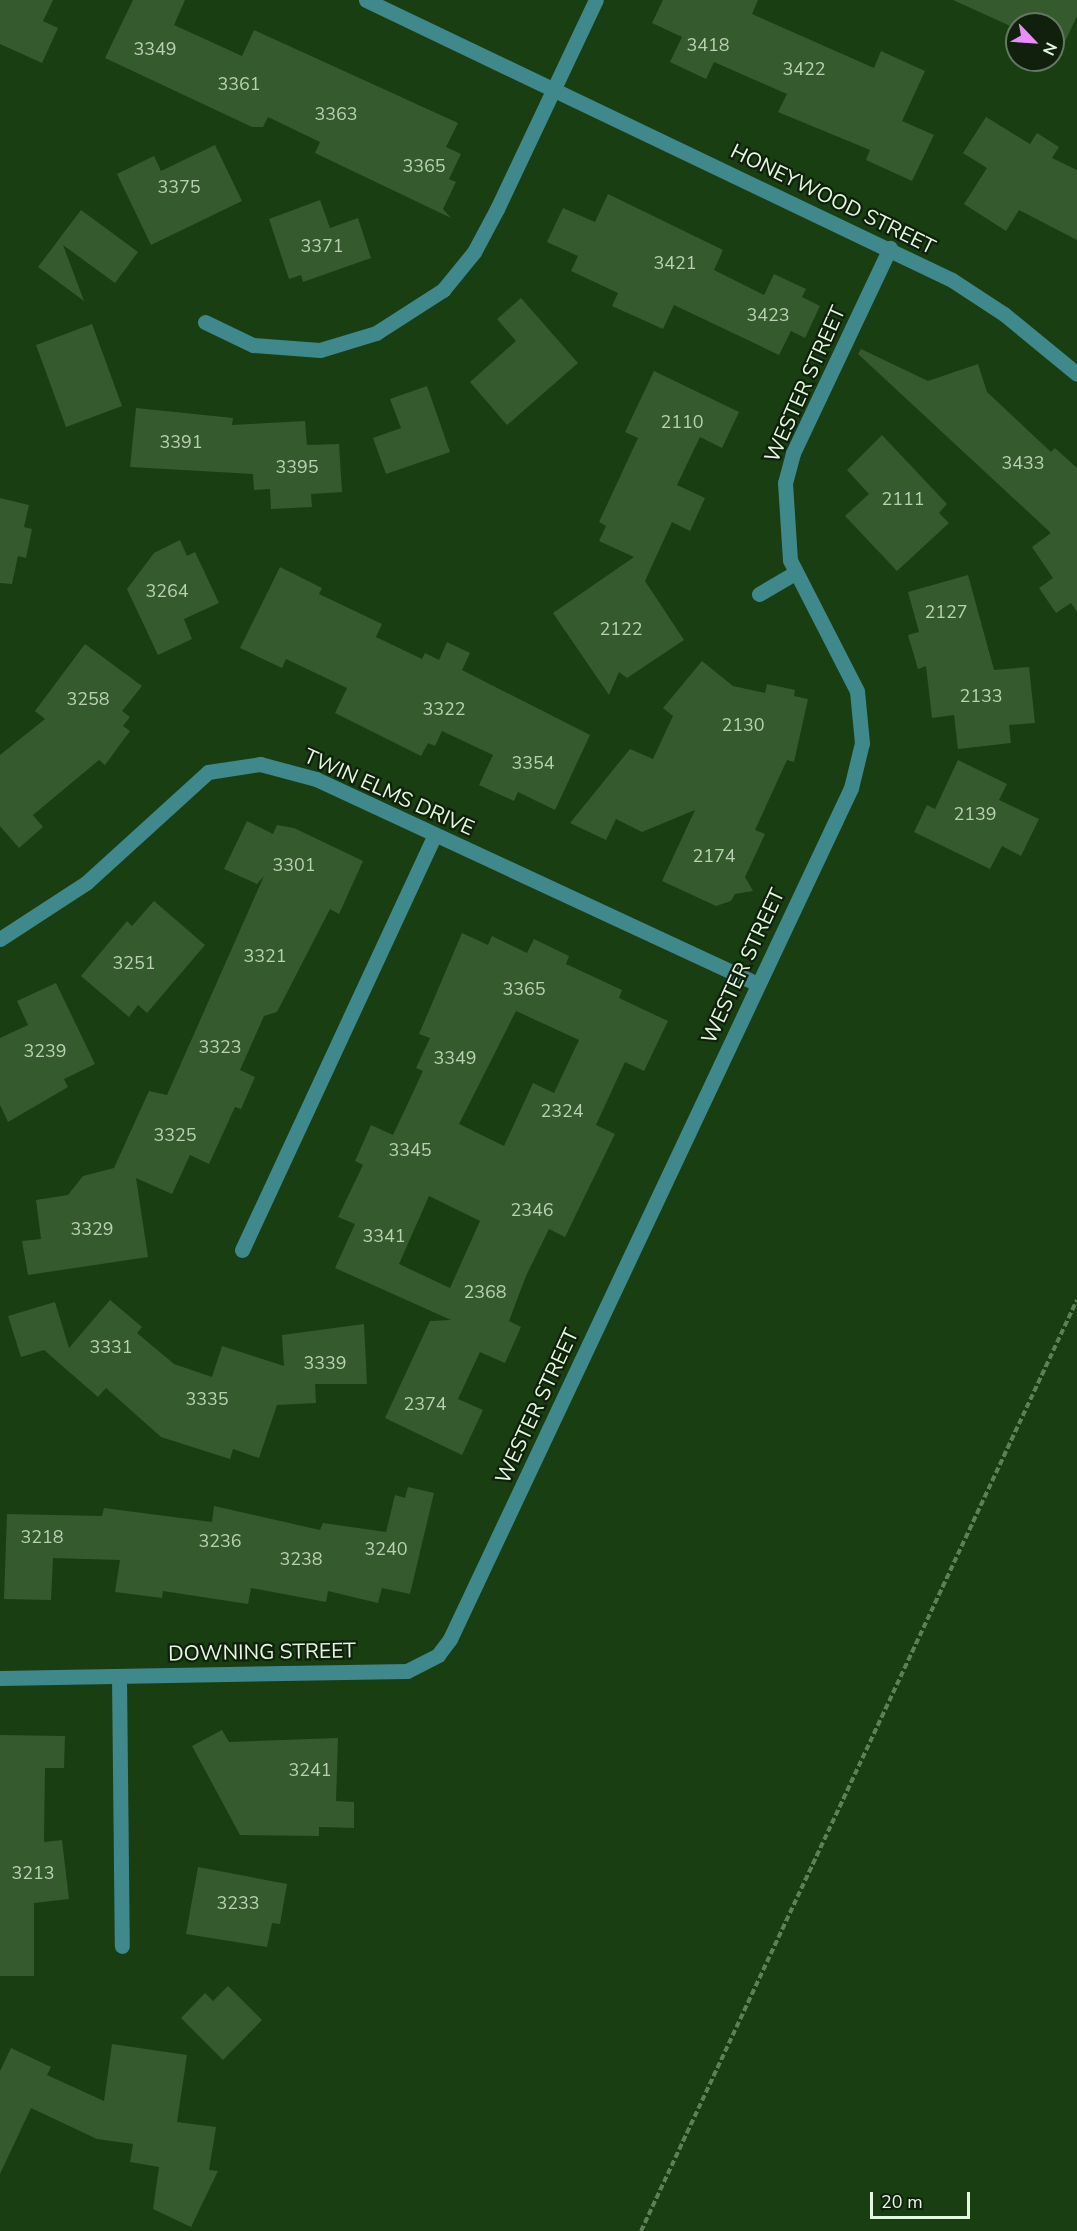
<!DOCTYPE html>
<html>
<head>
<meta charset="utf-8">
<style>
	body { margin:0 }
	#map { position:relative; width:1077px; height:2231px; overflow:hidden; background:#193e11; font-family:"Nunito Sans",sans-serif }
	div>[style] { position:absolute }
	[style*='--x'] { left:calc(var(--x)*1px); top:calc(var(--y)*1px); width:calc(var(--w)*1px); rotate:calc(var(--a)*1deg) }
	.building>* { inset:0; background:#355a2d }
	.path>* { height:4px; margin-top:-2px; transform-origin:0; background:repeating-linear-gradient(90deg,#5f7f59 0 6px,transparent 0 9px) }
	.minor>* { height:15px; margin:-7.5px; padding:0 7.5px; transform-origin:7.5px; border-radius:7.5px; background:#3f888c }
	span { translate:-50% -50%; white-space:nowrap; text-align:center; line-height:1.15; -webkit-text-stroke:4.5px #10200d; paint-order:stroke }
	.number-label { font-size:18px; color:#b8d1b2 }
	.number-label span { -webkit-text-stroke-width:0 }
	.street-label { font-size:21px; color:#e3f9df }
	.north { position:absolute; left:1005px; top:12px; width:60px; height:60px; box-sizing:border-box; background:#10200d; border:2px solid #647761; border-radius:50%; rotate:115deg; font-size:16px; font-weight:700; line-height:24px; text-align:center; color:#e3f9df }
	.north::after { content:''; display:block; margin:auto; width:21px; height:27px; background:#e98dfe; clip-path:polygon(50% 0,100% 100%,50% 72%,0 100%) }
	.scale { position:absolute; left:870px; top:2192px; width:100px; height:27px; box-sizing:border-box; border:3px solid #e3f9df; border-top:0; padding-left:8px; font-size:18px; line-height:21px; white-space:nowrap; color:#e3f9df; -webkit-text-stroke:4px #10200d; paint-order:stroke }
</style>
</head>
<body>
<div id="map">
	<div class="building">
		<i style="clip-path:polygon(0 0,53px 0,43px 21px,58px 28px,42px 63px,0 44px)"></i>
		<i style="clip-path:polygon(133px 0,185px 0,174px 25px,242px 56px,254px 30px,458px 123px,446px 147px,461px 154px,449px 179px,456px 182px,443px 209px,451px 218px,315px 153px,320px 142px,268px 117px,263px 127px,252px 127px,105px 58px)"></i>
		<i style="clip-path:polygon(663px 0,758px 0,752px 14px,874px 68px,881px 51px,925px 71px,902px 121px,934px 135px,912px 181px,866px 160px,870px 150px,778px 112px,787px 94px,714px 62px,706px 79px,670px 62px,682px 37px,652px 23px)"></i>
		<i style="clip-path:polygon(953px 0,1077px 0,1077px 16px,1063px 46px,1053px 46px,1053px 24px,1017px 24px,1017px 29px)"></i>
		<i style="clip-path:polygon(986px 117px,1030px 144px,1037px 133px,1059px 147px,1052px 158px,1077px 170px,1077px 240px,1019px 210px,1006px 231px,964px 204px,987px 168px,963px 153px)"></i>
		<i style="clip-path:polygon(215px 145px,242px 201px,151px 245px,117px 174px,154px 156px,161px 171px)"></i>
		<i style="clip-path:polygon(608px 194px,723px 250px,714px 270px,764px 295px,774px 274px,806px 289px,802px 297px,820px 306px,805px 338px,791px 331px,779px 355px,674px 305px,663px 329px,612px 306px,618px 293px,571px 271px,578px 256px,547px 242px,563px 208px,595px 222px)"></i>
		<i style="clip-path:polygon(320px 200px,330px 228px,358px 218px,371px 258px,303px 282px,301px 275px,289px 279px,269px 219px)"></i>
		<i style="clip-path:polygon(81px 210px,138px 252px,115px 283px,63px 245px,84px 301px,38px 267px)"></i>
		<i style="clip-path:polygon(521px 298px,578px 363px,507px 425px,470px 382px,516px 341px,497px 319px)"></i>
		<i style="clip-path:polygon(92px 324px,122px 406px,66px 427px,36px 345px)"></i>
		<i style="clip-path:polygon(861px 349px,928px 381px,978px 364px,987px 392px,1051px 452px,1055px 448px,1077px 468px,1077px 612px,1071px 603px,1056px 613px,1039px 588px,1053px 578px,1032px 547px,1051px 533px,858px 354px)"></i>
		<i style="clip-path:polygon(654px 371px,739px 412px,722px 448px,700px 437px,677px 485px,705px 498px,690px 531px,672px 522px,645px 581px,684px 640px,627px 678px,619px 672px,609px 695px,553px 613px,634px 557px,599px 541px,606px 526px,599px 522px,638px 438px,625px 432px)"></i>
		<i style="clip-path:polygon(427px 386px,450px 452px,386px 474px,373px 438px,401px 428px,390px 399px)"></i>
		<i style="clip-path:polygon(136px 408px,233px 418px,232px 425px,305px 421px,307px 445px,339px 444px,342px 492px,311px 494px,312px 507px,271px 509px,270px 489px,254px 490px,253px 474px,130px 467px)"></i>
		<i style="clip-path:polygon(882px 435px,947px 504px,939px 513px,949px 523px,897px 571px,845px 516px,869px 494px,847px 470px)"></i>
		<i style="clip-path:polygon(0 498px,29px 505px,24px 527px,32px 529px,26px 558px,18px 556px,12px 584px,0 583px)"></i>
		<i style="clip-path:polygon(180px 540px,187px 556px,195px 552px,219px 603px,184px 619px,192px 639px,158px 655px,127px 589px,154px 553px)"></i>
		<i style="clip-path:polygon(280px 567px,322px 588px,319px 594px,382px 624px,376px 637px,422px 659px,425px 653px,439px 660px,447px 642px,470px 653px,462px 670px,590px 735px,555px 810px,518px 792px,514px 801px,479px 785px,493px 755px,442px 731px,435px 746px,428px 743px,421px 756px,335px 713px,347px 688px,286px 659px,282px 668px,240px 648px)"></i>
		<i style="clip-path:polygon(968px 575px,994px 670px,1029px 667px,1035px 723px,1009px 725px,1011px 743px,958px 749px,954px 715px,932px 718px,926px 666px,918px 669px,908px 635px,919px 632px,908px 592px)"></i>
		<i style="clip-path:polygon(85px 644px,142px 686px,122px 711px,130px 717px,123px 726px,130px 731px,105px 765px,99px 760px,33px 815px,43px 827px,19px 848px,0 826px,0 755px,45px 719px,35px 711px)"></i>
		<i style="clip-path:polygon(702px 661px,733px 686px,765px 693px,767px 684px,795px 690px,794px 696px,808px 699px,794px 762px,787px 760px,755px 830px,765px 834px,745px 877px,753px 891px,735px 894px,731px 901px,716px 906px,662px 881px,695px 810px,642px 832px,616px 819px,606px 840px,570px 823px,630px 749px,653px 759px,673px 716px,663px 708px)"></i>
		<i style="clip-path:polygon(958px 760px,1007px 784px,999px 800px,1039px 819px,1021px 856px,1002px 846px,990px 869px,914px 832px,927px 805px,935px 809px)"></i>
		<i style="clip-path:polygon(247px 821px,273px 834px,277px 825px,294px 828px,363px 861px,339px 914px,330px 909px,277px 1012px,264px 1016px,240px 1070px,255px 1077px,241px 1109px,235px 1107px,209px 1164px,190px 1155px,172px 1194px,136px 1178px,148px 1257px,28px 1275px,22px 1241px,41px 1239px,36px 1200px,68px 1195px,83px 1176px,114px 1168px,149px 1091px,167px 1095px,264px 876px,257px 884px,224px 869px)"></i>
		<i style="clip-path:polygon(154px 901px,205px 945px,147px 1013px,138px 1005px,129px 1017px,81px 976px,127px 921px,132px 926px)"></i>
		<i style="clip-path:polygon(evenodd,462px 933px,488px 945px,492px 936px,527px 953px,534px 939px,569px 956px,566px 964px,622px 990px,619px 998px,668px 1021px,644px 1071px,625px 1062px,596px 1125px,615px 1134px,565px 1237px,549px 1229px,526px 1276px,509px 1321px,521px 1327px,505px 1363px,480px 1352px,458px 1399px,483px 1410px,462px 1455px,385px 1418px,430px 1321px,451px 1320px,335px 1268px,355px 1224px,338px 1217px,363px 1165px,355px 1161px,371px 1125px,393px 1135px,423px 1071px,416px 1068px,430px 1038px,419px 1034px,462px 933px,516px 1011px,579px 1040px,554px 1093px,533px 1083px,504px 1146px,459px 1124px,516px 1011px,462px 933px,429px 1196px,480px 1221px,450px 1288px,399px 1264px,429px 1196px)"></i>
		<i style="clip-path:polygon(56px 983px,95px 1064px,64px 1079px,68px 1087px,8px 1122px,0 1105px,0 1038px,28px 1025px,17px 1001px)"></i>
		<i style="clip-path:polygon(110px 1300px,142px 1327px,137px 1333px,174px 1364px,212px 1377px,222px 1346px,284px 1366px,282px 1335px,364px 1324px,367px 1384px,315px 1384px,316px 1403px,277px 1405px,259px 1458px,233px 1449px,230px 1459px,161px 1437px,106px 1388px,98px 1397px,44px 1350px,21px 1357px,8px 1316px,55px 1302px,69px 1348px)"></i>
		<i style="clip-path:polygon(408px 1487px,434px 1493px,410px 1594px,382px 1588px,378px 1603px,328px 1591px,326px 1602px,251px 1588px,248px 1604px,163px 1591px,162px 1598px,115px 1592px,120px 1560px,53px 1558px,51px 1600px,4px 1599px,7px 1514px,102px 1516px,104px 1508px,212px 1522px,214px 1506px,320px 1530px,323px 1523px,386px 1532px,395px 1495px,405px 1498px)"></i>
		<i style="clip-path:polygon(222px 1730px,229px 1742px,338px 1738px,336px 1801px,354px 1802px,354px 1828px,319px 1827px,319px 1836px,240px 1835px,192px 1746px)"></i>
		<i style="clip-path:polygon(0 1735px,65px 1736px,64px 1768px,45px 1768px,44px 1842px,62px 1840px,69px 1899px,34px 1903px,34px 1976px,0 1976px)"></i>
		<i style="clip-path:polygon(198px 1867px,287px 1884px,280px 1924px,272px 1923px,267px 1947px,186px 1934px)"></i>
		<i style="clip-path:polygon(228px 1986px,262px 2020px,223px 2060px,181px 2018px,205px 1993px,213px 2001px)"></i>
		<i style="clip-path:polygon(112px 2044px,187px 2055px,177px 2122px,216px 2127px,209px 2170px,218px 2171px,191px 2227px,153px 2209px,159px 2167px,130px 2162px,133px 2144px,97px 2139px,31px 2108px,0 2174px,0 2071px,11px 2048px,51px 2067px,47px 2075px,104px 2101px)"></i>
	</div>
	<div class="path">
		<i style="--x:641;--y:2231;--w:1028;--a:-64.91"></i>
	</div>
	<div class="minor">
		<i style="--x:366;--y:0;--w:649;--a:25.54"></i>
		<i style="--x:952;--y:280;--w:62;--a:33.2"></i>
		<i style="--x:1004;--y:314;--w:94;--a:39.4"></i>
		<i style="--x:205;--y:322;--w:53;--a:25.6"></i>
		<i style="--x:253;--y:345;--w:67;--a:4.3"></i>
		<i style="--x:320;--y:350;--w:59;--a:-16.9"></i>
		<i style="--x:376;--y:333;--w:80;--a:-32.7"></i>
		<i style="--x:443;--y:290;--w:49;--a:-50.8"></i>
		<i style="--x:474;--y:252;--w:49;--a:-61.9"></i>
		<i style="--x:497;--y:209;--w:231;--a:-64.7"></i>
		<i style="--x:759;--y:594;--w:42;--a:-30.3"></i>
		<i style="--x:0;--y:939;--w:103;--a:-33.1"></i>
		<i style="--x:86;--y:883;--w:165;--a:-42.3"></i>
		<i style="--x:208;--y:772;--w:53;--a:-8.7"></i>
		<i style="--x:260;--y:764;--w:58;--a:15"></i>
		<i style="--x:316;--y:779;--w:487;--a:24.9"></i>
		<i style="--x:242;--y:1250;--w:458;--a:-65.1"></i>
		<i style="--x:119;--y:1676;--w:270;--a:89.4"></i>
		<i style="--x:0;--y:1678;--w:407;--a:-1"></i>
		<i style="--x:407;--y:1671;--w:35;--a:-27"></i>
		<i style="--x:438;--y:1655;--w:20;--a:-53"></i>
		<i style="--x:450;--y:1639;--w:941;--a:-64.77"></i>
		<i style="--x:851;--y:788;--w:46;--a:-76.3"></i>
		<i style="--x:862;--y:743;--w:52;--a:-95.5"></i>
		<i style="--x:857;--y:691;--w:147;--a:-117.1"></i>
		<i style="--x:790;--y:560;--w:77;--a:-93.7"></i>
		<i style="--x:785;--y:483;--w:31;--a:-75"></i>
		<i style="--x:793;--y:453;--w:227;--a:-64.7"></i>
	</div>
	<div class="number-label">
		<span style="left:708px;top:45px">3418</span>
		<span style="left:155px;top:49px">3349</span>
		<span style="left:804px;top:69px">3422</span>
		<span style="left:239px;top:84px">3361</span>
		<span style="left:336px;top:114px">3363</span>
		<span style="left:424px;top:166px">3365</span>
		<span style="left:179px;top:187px">3375</span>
		<span style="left:322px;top:246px">3371</span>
		<span style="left:675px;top:263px">3421</span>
		<span style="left:768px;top:315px">3423</span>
		<span style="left:682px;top:422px">2110</span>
		<span style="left:181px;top:442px">3391</span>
		<span style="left:1023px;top:463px">3433</span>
		<span style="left:297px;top:467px">3395</span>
		<span style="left:903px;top:499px">2111</span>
		<span style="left:167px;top:591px">3264</span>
		<span style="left:946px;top:612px">2127</span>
		<span style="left:621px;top:629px">2122</span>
		<span style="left:981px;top:696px">2133</span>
		<span style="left:88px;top:699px">3258</span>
		<span style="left:444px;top:709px">3322</span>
		<span style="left:743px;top:725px">2130</span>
		<span style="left:533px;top:763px">3354</span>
		<span style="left:975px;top:814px">2139</span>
		<span style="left:714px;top:856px">2174</span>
		<span style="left:294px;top:865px">3301</span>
		<span style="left:265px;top:956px">3321</span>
		<span style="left:134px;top:963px">3251</span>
		<span style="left:524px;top:989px">3365</span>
		<span style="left:220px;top:1047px">3323</span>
		<span style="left:45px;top:1051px">3239</span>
		<span style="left:455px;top:1058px">3349</span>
		<span style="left:562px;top:1111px">2324</span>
		<span style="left:175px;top:1135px">3325</span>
		<span style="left:410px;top:1150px">3345</span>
		<span style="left:532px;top:1210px">2346</span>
		<span style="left:92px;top:1229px">3329</span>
		<span style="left:384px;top:1236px">3341</span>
		<span style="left:485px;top:1292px">2368</span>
		<span style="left:111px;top:1347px">3331</span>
		<span style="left:325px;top:1363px">3339</span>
		<span style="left:207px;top:1399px">3335</span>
		<span style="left:425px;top:1404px">2374</span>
		<span style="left:42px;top:1537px">3218</span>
		<span style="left:220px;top:1541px">3236</span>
		<span style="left:386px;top:1549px">3240</span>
		<span style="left:301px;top:1559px">3238</span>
		<span style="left:310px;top:1770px">3241</span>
		<span style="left:33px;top:1873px">3213</span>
		<span style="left:238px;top:1903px">3233</span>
	</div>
	<div class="street-label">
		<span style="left:833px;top:199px;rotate:26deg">HONEYWOOD STREET</span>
		<span style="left:805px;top:384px;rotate:-66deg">WESTER STREET</span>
		<span style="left:389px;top:792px;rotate:24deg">TWIN ELMS DRIVE</span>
		<span style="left:743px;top:966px;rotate:-65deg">WESTER STREET</span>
		<span style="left:537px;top:1406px;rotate:-65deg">WESTER STREET</span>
		<span style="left:262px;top:1652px;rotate:-1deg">DOWNING STREET</span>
	</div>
	<div class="north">N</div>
	<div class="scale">20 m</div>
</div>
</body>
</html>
